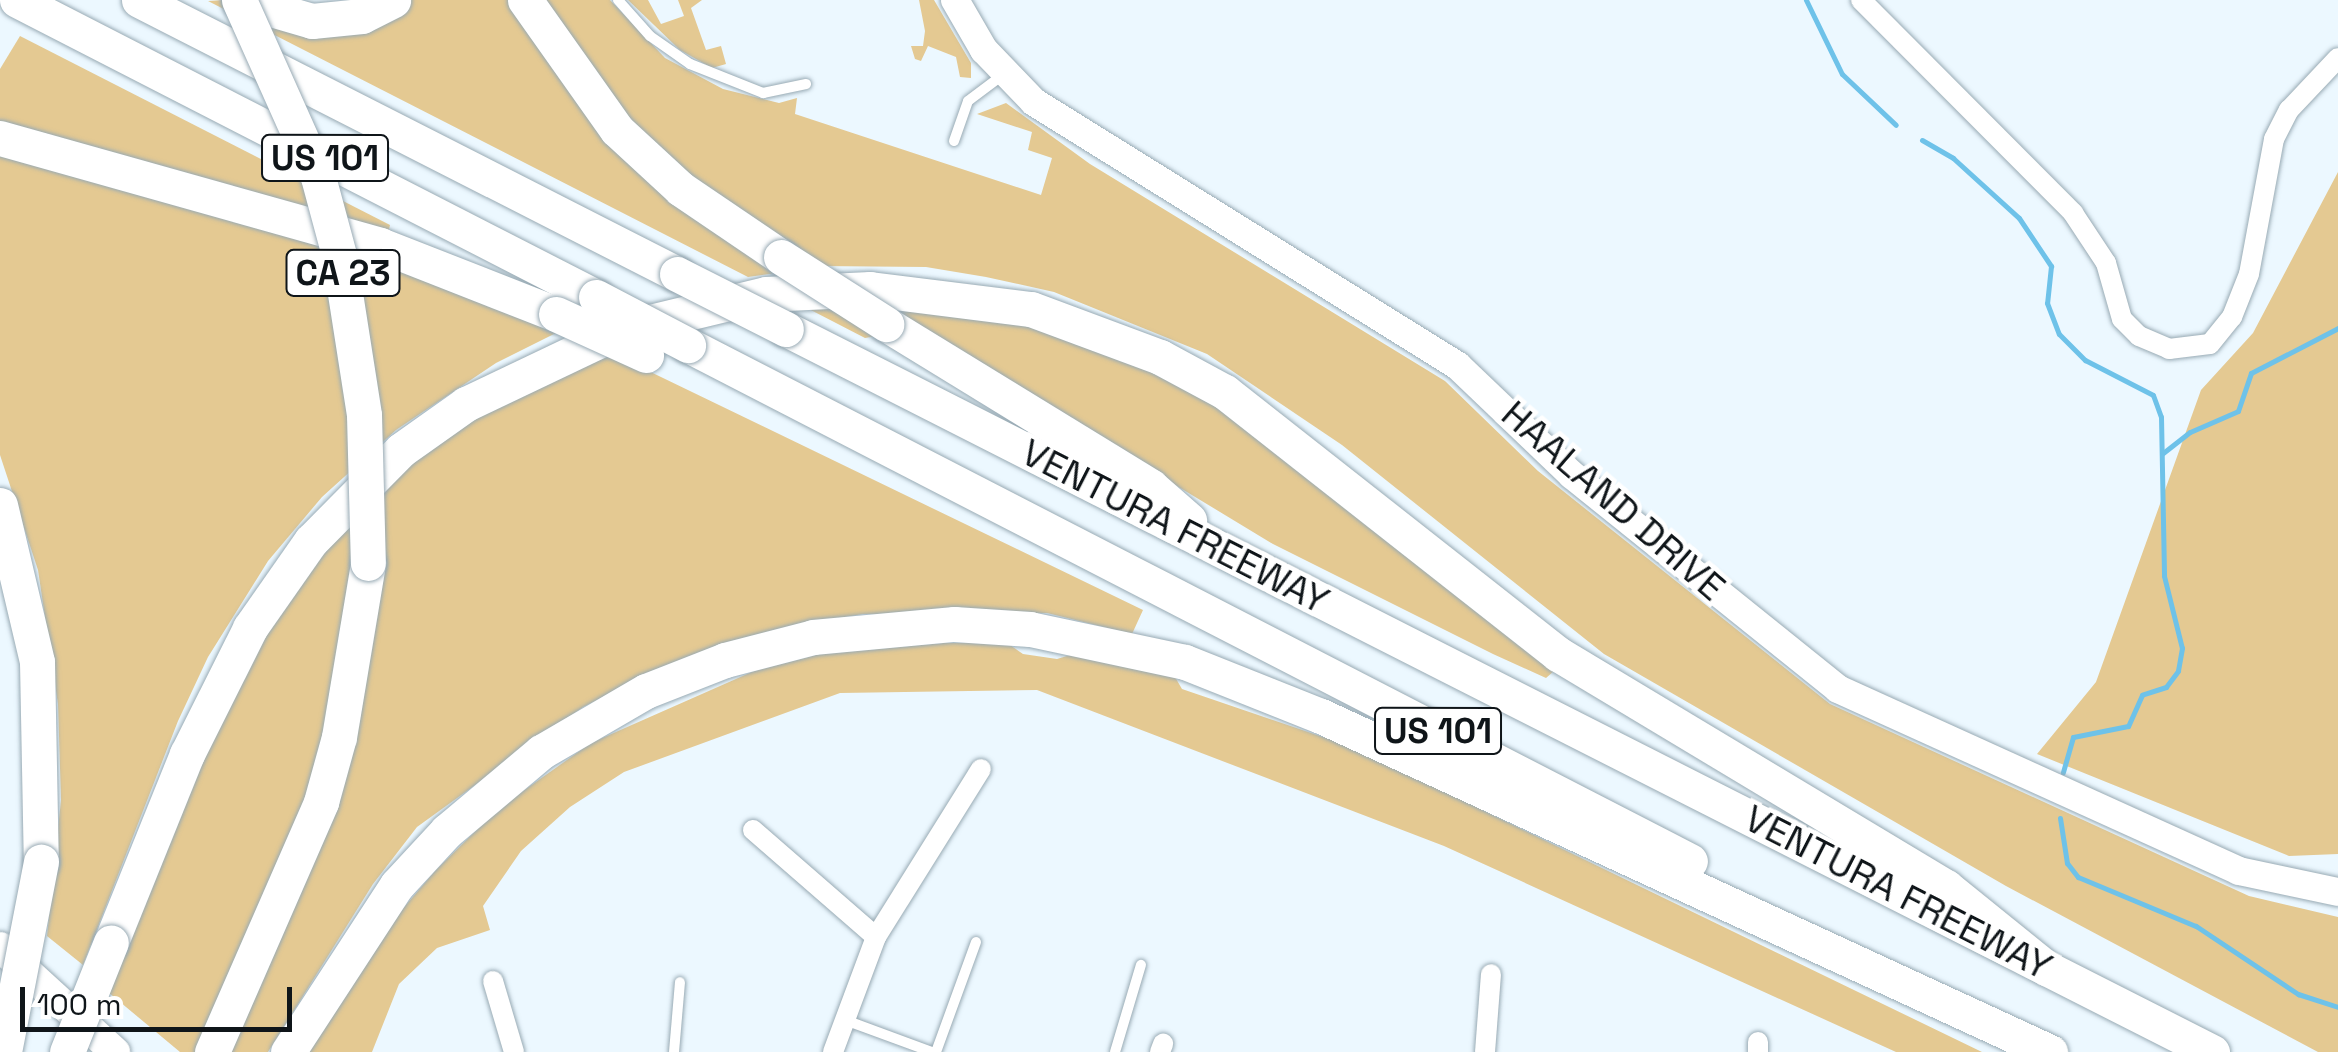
<!DOCTYPE html>
<html>
<head>
<meta charset="utf-8">
<style>
	body { margin:0 }
	#map { position:relative; width:2338px; height:1052px; overflow:hidden; background:#ecf8ff; font-family:"Space Grotesk",sans-serif }
	div>[style] { position:absolute }
	[style*='--x'] { left:calc(var(--x)*1px); top:calc(var(--y)*1px); width:calc(var(--w)*1px); rotate:calc(var(--a)*1deg) }
	.green>* { inset:0; background:#e4c992 }
	.stream>* { height:5px; margin:-2.5px; padding:0 2.5px; transform-origin:2.5px; border-radius:2.5px; background:#6ec2e9 }
	.roads { filter:drop-shadow(0 0 2px #98aab4) drop-shadow(0 0 2px #98aab4) }
	.lane>* { height:10px; margin:-5px; padding:0 5px; transform-origin:5px; border-radius:5px; background:#fff }
	.street>* { height:20px; margin:-10px; padding:0 10px; transform-origin:10px; border-radius:10px; background:#fff }
	.secondary>* { height:28px; margin:-14px; padding:0 14px; transform-origin:14px; border-radius:14px; background:#fff }
	.primary>* { height:30px; margin:-15px; padding:0 15px; transform-origin:15px; border-radius:15px; background:#fff }
	.highway>* { height:35px; margin:-17.5px; padding:0 17.5px; transform-origin:17.5px; border-radius:17.5px; background:#fff }
	.bridges { filter:drop-shadow(0 0 2px #98aab4) drop-shadow(0 0 2px #98aab4) }
	.highway-bridge>* { height:35px; margin:-17.5px; padding:0 17.5px; transform-origin:17.5px; border-radius:17.5px; background:#fff }
	span { translate:-50% -50%; white-space:nowrap; text-align:center; line-height:1.15; -webkit-text-stroke:9px #fff; paint-order:stroke }
	.shield-label span { padding:2px 8px; background:#fff; border:2px solid; border-radius:8px; -webkit-text-stroke-width:0 }
	.shield-label { font-size:35px; color:#0f1519; font-weight:700 }
	.street-label { font-size:38px; color:#0f1519 }
	.scale { position:absolute; left:20px; top:987px; width:272px; height:45px; box-sizing:border-box; border:5px solid #0f1519; border-top:0; padding-left:12px; font-size:30px; line-height:35px; white-space:nowrap; color:#0f1519; -webkit-text-stroke:8px #fff; paint-order:stroke }
</style>
</head>
<body>
<div id="map">
	<div class="green">
		<i style="clip-path:polygon(225px 0,272px 16px,401px 0,511px 0,537px 44px,785px 272px,748px 277px,208px 1px)"></i>
		<i style="clip-path:polygon(535px 0,610px 0,665px 58px,723px 89px,779px 103px,797px 98px,795px 114px,1041px 195px,1052px 158px,1028px 150px,1032px 132px,977px 114px,1006px 103px,1090px 164px,1445px 381px,1538px 471px,1830px 704px,2249px 896px,2338px 917px,2338px 1052px,2318px 1052px,2006px 886px,1604px 654px,1342px 445px,1207px 354px,1054px 292px,986px 277px,926px 267px,819px 266px,728px 208px,611px 106px)"></i>
		<i style="clip-path:polygon(628px 0,648px 0,661px 24px,684px 16px,678px 0,702px 0,691px 8px,706px 50px,721px 46px,726px 64px,712px 68px,680px 50px)"></i>
		<i style="clip-path:polygon(919px 0,934px 0,971px 63px,971px 78px,960px 77px,956px 57px,928px 46px,921px 61px,915px 59px,911px 46px,923px 46px,925px 31px)"></i>
		<i style="clip-path:polygon(20px 36px,390px 225px,387px 238px,0 126px,0 69px)"></i>
		<i style="clip-path:polygon(0 152px,366px 255px,560px 331px,496px 363px,396px 430px,322px 497px,268px 561px,208px 657px,178px 721px,83px 965px,47px 936px,61px 800px,58px 704px,38px 570px,0 455px)"></i>
		<i style="clip-path:polygon(2338px 172px,2338px 854px,2289px 856px,2037px 754px,2096px 682px,2201px 390px,2253px 333px)"></i>
		<i style="clip-path:polygon(805px 307px,943px 309px,1038px 328px,1113px 352px,1205px 397px,1554px 671px,1546px 678px,1493px 654px,1273px 544px,1081px 428px,887px 334px,865px 338px)"></i>
		<i style="clip-path:polygon(603px 349px,1143px 610px,1132px 634px,1047px 613px,863px 614px,793px 626px,666px 666px,583px 707px,417px 827px,373px 884px,268px 1052px,180px 1052px,108px 992px,224px 702px,303px 570px,410px 461px,470px 418px)"></i>
		<i style="clip-path:polygon(943px 643px,1007px 643px,1023px 654px,1057px 659px,1080px 652px,1175px 677px,1182px 689px,1352px 747px,1982px 1052px,1896px 1052px,1444px 846px,1037px 690px,840px 693px,624px 772px,570px 807px,521px 851px,483px 906px,490px 930px,437px 948px,399px 984px,372px 1052px,308px 1052px,372px 945px,435px 871px,499px 808px,591px 743px,754px 671px,820px 654px)"></i>
	</div>
	<div class="stream">
		<i style="--x:1806;--y:0;--w:82;--a:64.1"></i>
		<i style="--x:1842;--y:74;--w:74;--a:43.4"></i>
		<i style="--x:1922;--y:140;--w:36;--a:30"></i>
		<i style="--x:1953;--y:158;--w:89;--a:42.3"></i>
		<i style="--x:2019;--y:218;--w:58;--a:56.3"></i>
		<i style="--x:2051;--y:266;--w:37;--a:96"></i>
		<i style="--x:2047;--y:303;--w:33;--a:69"></i>
		<i style="--x:2059;--y:334;--w:37;--a:45"></i>
		<i style="--x:2085;--y:360;--w:76;--a:27.2"></i>
		<i style="--x:2153;--y:395;--w:23;--a:70"></i>
		<i style="--x:2161;--y:417;--w:159;--a:88.9"></i>
		<i style="--x:2164;--y:576;--w:74;--a:76"></i>
		<i style="--x:2182;--y:648;--w:23;--a:100"></i>
		<i style="--x:2178;--y:671;--w:20;--a:127"></i>
		<i style="--x:2166;--y:687;--w:25;--a:162"></i>
		<i style="--x:2142;--y:695;--w:34;--a:114"></i>
		<i style="--x:2128;--y:726;--w:56;--a:168.7"></i>
		<i style="--x:2073;--y:737;--w:37;--a:106"></i>
		<i style="--x:2163;--y:453;--w:34;--a:-38"></i>
		<i style="--x:2190;--y:432;--w:52;--a:-23.6"></i>
		<i style="--x:2238;--y:411;--w:40;--a:-71.1"></i>
		<i style="--x:2251;--y:373;--w:98;--a:-27.3"></i>
		<i style="--x:2060;--y:818;--w:46;--a:81.2"></i>
		<i style="--x:2067;--y:863;--w:18;--a:52"></i>
		<i style="--x:2078;--y:877;--w:128;--a:22.6"></i>
		<i style="--x:2196;--y:926;--w:123;--a:33.7"></i>
		<i style="--x:2298;--y:994;--w:42;--a:18"></i>
	</div>
	<div class="roads">
		<div class="lane">
			<i style="--x:618;--y:0;--w:48;--a:48.4"></i>
			<i style="--x:650;--y:36;--w:49;--a:35"></i>
			<i style="--x:690;--y:64;--w:79;--a:21.7"></i>
			<i style="--x:763;--y:93;--w:44;--a:-11.8"></i>
			<i style="--x:954;--y:141;--w:42;--a:-70.7"></i>
			<i style="--x:968;--y:101;--w:45;--a:-36.9"></i>
			<i style="--x:845;--y:1020;--w:93;--a:20.2"></i>
			<i style="--x:674;--y:1052;--w:70;--a:-85.1"></i>
			<i style="--x:936;--y:1052;--w:117;--a:-70"></i>
			<i style="--x:1115;--y:1052;--w:91;--a:-73.4"></i>
		</div>
		<div class="street">
			<i style="--x:1861;--y:0;--w:301;--a:45.1"></i>
			<i style="--x:2073;--y:213;--w:60;--a:56.6"></i>
			<i style="--x:2106;--y:263;--w:58;--a:74.1"></i>
			<i style="--x:2122;--y:319;--w:24;--a:45"></i>
			<i style="--x:2139;--y:336;--w:33;--a:23"></i>
			<i style="--x:2169;--y:349;--w:41;--a:-7"></i>
			<i style="--x:2210;--y:344;--w:35;--a:-51"></i>
			<i style="--x:2232;--y:317;--w:46;--a:-68.4"></i>
			<i style="--x:2249;--y:274;--w:137;--a:-79.5"></i>
			<i style="--x:2274;--y:139;--w:33;--a:-63"></i>
			<i style="--x:2289;--y:110;--w:71;--a:-46.7"></i>
			<i style="--x:753;--y:830;--w:163;--a:41"></i>
			<i style="--x:493;--y:981;--w:74;--a:73.5"></i>
			<i style="--x:833;--y:1052;--w:123;--a:-69.5"></i>
			<i style="--x:876;--y:937;--w:198;--a:-58"></i>
			<i style="--x:1160;--y:1052;--w:9;--a:-69"></i>
			<i style="--x:1485;--y:1052;--w:78;--a:-85.6"></i>
			<i style="--x:1758;--y:1052;--w:10;--a:-90"></i>
		</div>
		<div class="secondary">
			<i style="--x:955;--y:0;--w:58;--a:59.9"></i>
			<i style="--x:984;--y:50;--w:72;--a:46.1"></i>
			<i style="--x:1034;--y:102;--w:499;--a:31.9"></i>
			<i style="--x:1458;--y:366;--w:158;--a:43.7"></i>
			<i style="--x:1572;--y:475;--w:341;--a:38.8"></i>
			<i style="--x:1838;--y:689;--w:440;--a:24.4"></i>
			<i style="--x:2239;--y:871;--w:101;--a:12"></i>
		</div>
		<div class="primary">
			<i style="--x:0;--y:947;--w:156;--a:42.4"></i>
		</div>
		<div class="highway">
			<i style="--x:17;--y:0;--w:651;--a:27.16"></i>
			<i style="--x:139;--y:0;--w:604;--a:26.99"></i>
			<i style="--x:240;--y:0;--w:75;--a:16.3"></i>
			<i style="--x:312;--y:21;--w:50;--a:-5.7"></i>
			<i style="--x:362;--y:16;--w:35;--a:-27"></i>
			<i style="--x:525;--y:0;--w:159;--a:54.7"></i>
			<i style="--x:617;--y:130;--w:87;--a:42.7"></i>
			<i style="--x:681;--y:189;--w:121;--a:34.2"></i>
			<i style="--x:0;--y:138;--w:395;--a:15.7"></i>
			<i style="--x:380;--y:245;--w:189;--a:21.4"></i>
			<i style="--x:886;--y:324;--w:310;--a:31.5"></i>
			<i style="--x:1150;--y:486;--w:52;--a:41.1"></i>
			<i style="--x:786;--y:329;--w:1599;--a:26.89"></i>
			<i style="--x:688;--y:345;--w:1127;--a:27.25"></i>
			<i style="--x:0;--y:505;--w:161;--a:76.7"></i>
			<i style="--x:37;--y:662;--w:200;--a:88.9"></i>
			<i style="--x:111;--y:942;--w:203;--a:-68"></i>
			<i style="--x:187;--y:754;--w:141;--a:-63.4"></i>
			<i style="--x:250;--y:628;--w:106;--a:-55"></i>
			<i style="--x:311;--y:541;--w:128;--a:-45.3"></i>
			<i style="--x:401;--y:450;--w:80;--a:-35.3"></i>
			<i style="--x:466;--y:404;--w:176;--a:-25.5"></i>
			<i style="--x:625;--y:328;--w:145;--a:-13.6"></i>
			<i style="--x:766;--y:294;--w:104;--a:-2.8"></i>
			<i style="--x:870;--y:289;--w:162;--a:7.1"></i>
			<i style="--x:1031;--y:309;--w:138;--a:20.4"></i>
			<i style="--x:1160;--y:357;--w:74;--a:28.3"></i>
			<i style="--x:1225;--y:392;--w:424;--a:38.2"></i>
			<i style="--x:1558;--y:654;--w:453;--a:31"></i>
			<i style="--x:1946;--y:887;--w:129;--a:39"></i>
			<i style="--x:212;--y:1052;--w:273;--a:-66.4"></i>
			<i style="--x:321;--y:802;--w:67;--a:-74.5"></i>
			<i style="--x:339;--y:737;--w:176;--a:-80.5"></i>
			<i style="--x:288;--y:1052;--w:199;--a:-56.9"></i>
			<i style="--x:397;--y:885;--w:74;--a:-47.2"></i>
			<i style="--x:447;--y:831;--w:123;--a:-40"></i>
			<i style="--x:541;--y:752;--w:121;--a:-30.2"></i>
			<i style="--x:646;--y:691;--w:85;--a:-21.4"></i>
			<i style="--x:725;--y:660;--w:91;--a:-14.6"></i>
			<i style="--x:813;--y:637;--w:142;--a:-5.3"></i>
			<i style="--x:954;--y:624;--w:76;--a:3.8"></i>
			<i style="--x:1030;--y:629;--w:158;--a:12"></i>
			<i style="--x:1185;--y:662;--w:146;--a:21.7"></i>
			<i style="--x:1321;--y:716;--w:803;--a:24.75"></i>
		</div>
	</div>
	<div class="bridges">
		<div class="highway-bridge">
			<i style="--x:239;--y:0;--w:194;--a:65.9"></i>
			<i style="--x:318;--y:177;--w:81;--a:74.9"></i>
			<i style="--x:339;--y:255;--w:162;--a:81.1"></i>
			<i style="--x:364;--y:415;--w:148;--a:88.5"></i>
			<i style="--x:781;--y:257;--w:125;--a:32.5"></i>
			<i style="--x:677;--y:274;--w:122;--a:26.8"></i>
			<i style="--x:596;--y:297;--w:104;--a:27.6"></i>
			<i style="--x:556;--y:314;--w:99;--a:24.5"></i>
			<i style="--x:4;--y:1052;--w:194;--a:-79"></i>
			<i style="--x:67;--y:1052;--w:118;--a:-68.2"></i>
		</div>
	</div>
	<div class="shield-label">
		<span style="left:325px;top:158px">US 101</span>
		<span style="left:343px;top:273px">CA 23</span>
		<span style="left:1438px;top:731px">US 101</span>
	</div>
	<div class="street-label">
		<span style="left:1613px;top:501px;rotate:41deg">HAALAND DRIVE</span>
		<span style="left:1175px;top:527px;rotate:27deg">VENTURA FREEWAY</span>
		<span style="left:1898px;top:893px;rotate:27deg">VENTURA FREEWAY</span>
	</div>
	<div class="scale">100 m</div>
</div>
</body>
</html>
